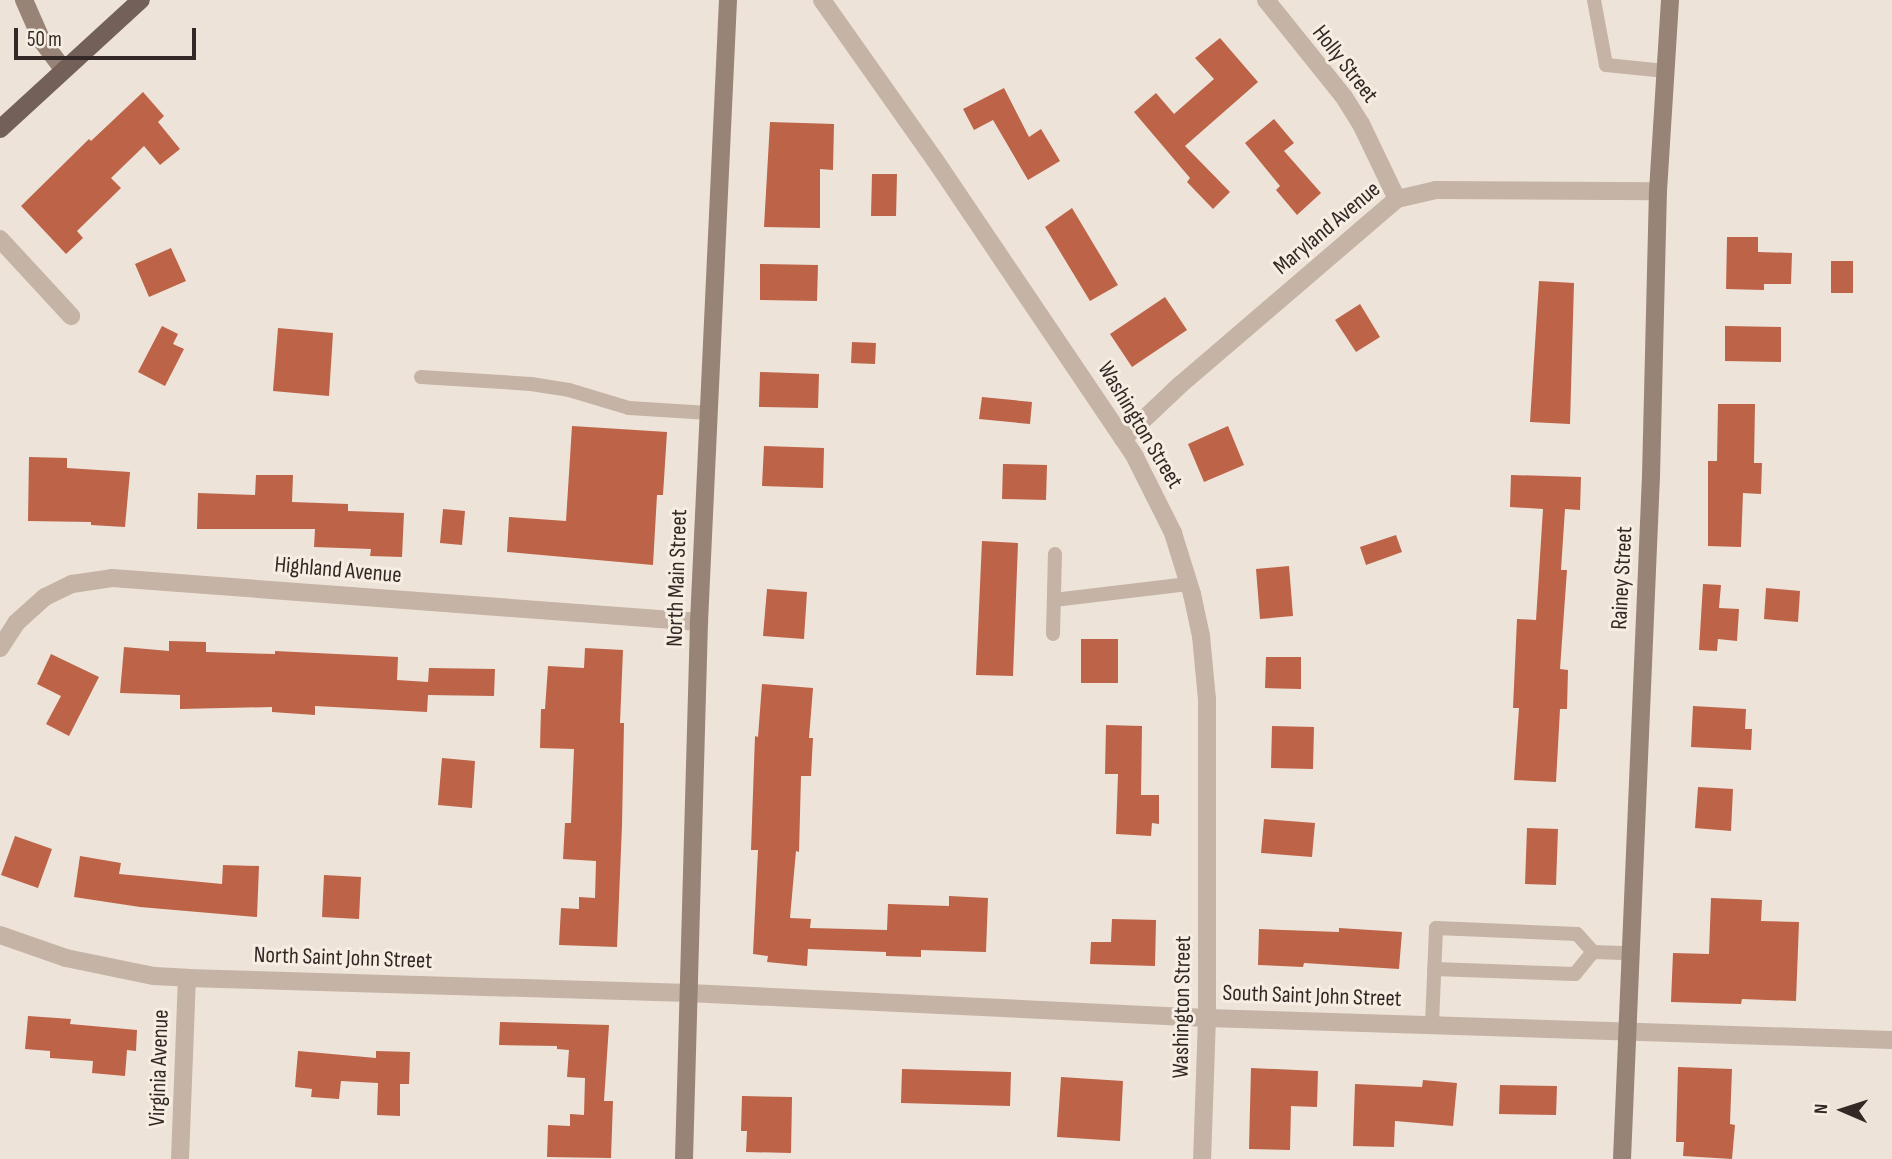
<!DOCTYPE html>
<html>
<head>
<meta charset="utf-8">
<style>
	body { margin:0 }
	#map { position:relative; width:1892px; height:1159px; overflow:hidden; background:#eee3d8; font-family:"Sofia Sans Condensed",sans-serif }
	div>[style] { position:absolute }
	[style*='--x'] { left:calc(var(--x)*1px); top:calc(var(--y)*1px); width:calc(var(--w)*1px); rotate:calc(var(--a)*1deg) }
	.building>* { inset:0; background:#bc6348 }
	.lane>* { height:14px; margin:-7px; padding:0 7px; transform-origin:7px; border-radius:7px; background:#c5b3a5 }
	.street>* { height:18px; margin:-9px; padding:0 9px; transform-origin:9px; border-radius:9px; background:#c5b3a5 }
	.secondary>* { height:18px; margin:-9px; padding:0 9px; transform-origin:9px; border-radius:9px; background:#988377 }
	.primary>* { height:18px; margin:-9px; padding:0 9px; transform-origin:9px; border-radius:9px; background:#736058 }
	span { translate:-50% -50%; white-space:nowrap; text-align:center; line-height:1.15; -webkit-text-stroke:6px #f7eee3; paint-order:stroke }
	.street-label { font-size:23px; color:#322926 }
	.north { position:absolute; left:1808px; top:1075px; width:70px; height:70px; -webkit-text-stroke:5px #f7eee3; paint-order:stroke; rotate:273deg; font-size:19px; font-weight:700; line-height:28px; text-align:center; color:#322926 }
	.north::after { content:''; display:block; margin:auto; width:24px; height:32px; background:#322926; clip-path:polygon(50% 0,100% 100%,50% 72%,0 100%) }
	.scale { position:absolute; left:14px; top:28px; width:182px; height:32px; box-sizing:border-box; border:4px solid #322926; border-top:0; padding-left:9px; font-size:21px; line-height:24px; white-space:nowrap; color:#322926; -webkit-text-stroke:5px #f7eee3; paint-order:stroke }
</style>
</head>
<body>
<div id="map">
	<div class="building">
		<i style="clip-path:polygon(1220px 38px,1258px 82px,1185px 146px,1230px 192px,1213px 209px,1187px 182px,1190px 178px,1134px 112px,1156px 93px,1174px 114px,1214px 79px,1195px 58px)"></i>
		<i style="clip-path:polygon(1004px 88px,1029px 137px,1041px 129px,1060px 161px,1028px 180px,993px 120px,974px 130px,963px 109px)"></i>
		<i style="clip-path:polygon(143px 92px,164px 116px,158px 122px,180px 149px,160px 165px,144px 146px,111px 178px,121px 188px,77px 231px,83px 238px,66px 254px,21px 206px,89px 139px,91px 141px)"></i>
		<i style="clip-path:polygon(1274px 119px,1294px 143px,1284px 151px,1321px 193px,1297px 215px,1276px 190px,1280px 186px,1245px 143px)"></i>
		<i style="clip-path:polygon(770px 122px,834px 124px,833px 170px,820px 169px,820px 228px,764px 227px)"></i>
		<i style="clip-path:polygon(872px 174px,897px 174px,896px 216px,871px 216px)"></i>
		<i style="clip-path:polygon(1072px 208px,1118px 285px,1090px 301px,1045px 227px)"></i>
		<i style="clip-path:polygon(1727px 237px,1758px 237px,1758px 252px,1792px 253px,1791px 284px,1764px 284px,1764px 290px,1726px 289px)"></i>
		<i style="clip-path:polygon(171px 248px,186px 281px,149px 297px,135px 264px)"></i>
		<i style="clip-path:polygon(1831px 261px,1853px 261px,1853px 293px,1831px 293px)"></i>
		<i style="clip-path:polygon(760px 264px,818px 265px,817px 301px,760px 300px)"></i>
		<i style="clip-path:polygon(1539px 281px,1574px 283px,1570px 424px,1530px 422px)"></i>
		<i style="clip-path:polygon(1165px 297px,1187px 330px,1132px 367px,1110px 334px)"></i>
		<i style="clip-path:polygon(1360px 304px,1380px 337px,1356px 352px,1335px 320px)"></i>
		<i style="clip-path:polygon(162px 326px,178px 334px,173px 344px,184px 349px,165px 386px,138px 372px)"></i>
		<i style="clip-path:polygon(1725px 326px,1781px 327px,1781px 362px,1725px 361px)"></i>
		<i style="clip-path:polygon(278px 328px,333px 333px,329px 396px,273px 391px)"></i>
		<i style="clip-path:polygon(852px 342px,876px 343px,875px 364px,851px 363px)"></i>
		<i style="clip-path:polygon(760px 372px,819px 374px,818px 408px,759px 407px)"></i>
		<i style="clip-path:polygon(982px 397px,1032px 402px,1030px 424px,979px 419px)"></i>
		<i style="clip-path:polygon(1718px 404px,1755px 404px,1754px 463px,1762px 463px,1761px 494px,1743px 493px,1741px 547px,1708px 546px,1708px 461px,1717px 461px)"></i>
		<i style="clip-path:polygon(572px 426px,667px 432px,663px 495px,657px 495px,653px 565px,507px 552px,509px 517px,566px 521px)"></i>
		<i style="clip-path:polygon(1228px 426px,1244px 465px,1204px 482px,1188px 444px)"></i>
		<i style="clip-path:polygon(764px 446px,824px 448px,823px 488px,762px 486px)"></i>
		<i style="clip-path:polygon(29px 457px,67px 458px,67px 468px,130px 472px,125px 527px,91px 525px,91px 522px,28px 521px)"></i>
		<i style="clip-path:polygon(1003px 464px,1047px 465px,1046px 500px,1002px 499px)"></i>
		<i style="clip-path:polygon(256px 475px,293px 475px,292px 502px,348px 504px,348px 511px,404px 513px,402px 557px,370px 556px,371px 549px,314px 547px,315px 529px,197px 529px,198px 493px,255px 495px)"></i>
		<i style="clip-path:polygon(1511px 475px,1581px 477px,1580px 510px,1565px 509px,1561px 570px,1567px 570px,1560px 669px,1568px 670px,1567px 709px,1560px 709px,1556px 782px,1514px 780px,1519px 708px,1513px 708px,1517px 619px,1536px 620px,1543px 509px,1510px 507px)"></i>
		<i style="clip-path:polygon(443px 509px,465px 511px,462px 545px,440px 543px)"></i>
		<i style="clip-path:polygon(1396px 535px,1402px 552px,1366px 565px,1360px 547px)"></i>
		<i style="clip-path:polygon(982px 541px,1018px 543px,1013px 676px,976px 675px)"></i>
		<i style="clip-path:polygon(1289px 566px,1293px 616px,1260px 619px,1256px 569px)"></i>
		<i style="clip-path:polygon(1703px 584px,1721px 585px,1719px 608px,1739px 609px,1737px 641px,1718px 639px,1717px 651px,1699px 650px)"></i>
		<i style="clip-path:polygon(1766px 588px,1800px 591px,1798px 622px,1764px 619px)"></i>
		<i style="clip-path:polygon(767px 589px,807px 592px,804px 639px,763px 636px)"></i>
		<i style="clip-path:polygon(1081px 639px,1118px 639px,1118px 683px,1081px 683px)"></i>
		<i style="clip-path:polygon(169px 641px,206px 642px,206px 652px,275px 654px,275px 651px,398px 657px,397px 680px,428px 682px,429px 668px,495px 669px,494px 696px,428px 695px,427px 712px,315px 706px,315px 715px,272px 712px,272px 707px,180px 709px,180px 695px,120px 693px,124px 647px,169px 651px)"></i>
		<i style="clip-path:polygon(585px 648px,623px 650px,620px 723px,624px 723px,622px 825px,617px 947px,559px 945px,561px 908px,579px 909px,579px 897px,595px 898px,596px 861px,563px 859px,565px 823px,571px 823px,574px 749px,540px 748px,541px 709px,545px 709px,548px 666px,584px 668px)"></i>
		<i style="clip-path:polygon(51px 654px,99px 677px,69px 736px,46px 724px,61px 696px,37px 684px)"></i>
		<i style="clip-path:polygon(1266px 657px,1301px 657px,1301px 689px,1265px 688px)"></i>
		<i style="clip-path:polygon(762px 684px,813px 688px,809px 738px,813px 738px,811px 776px,801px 776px,799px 852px,796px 851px,790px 918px,811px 919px,810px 928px,887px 930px,888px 904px,949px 906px,949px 896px,988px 898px,986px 952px,921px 950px,921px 957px,886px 956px,886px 952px,808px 949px,807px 966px,767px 962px,768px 956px,753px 954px,758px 850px,751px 850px,755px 736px,758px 737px)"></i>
		<i style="clip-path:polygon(1693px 706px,1746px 709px,1745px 729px,1752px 729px,1751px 750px,1691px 747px)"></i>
		<i style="clip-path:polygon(1106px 725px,1142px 726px,1141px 795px,1159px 795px,1159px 824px,1152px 823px,1151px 836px,1116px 834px,1118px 774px,1105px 774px)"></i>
		<i style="clip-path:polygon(1272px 726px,1314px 727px,1313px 769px,1271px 768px)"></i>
		<i style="clip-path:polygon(442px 758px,475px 761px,472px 808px,438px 805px)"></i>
		<i style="clip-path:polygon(1698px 787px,1733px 789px,1731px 831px,1695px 828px)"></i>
		<i style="clip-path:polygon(1264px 819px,1315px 823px,1312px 857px,1261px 853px)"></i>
		<i style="clip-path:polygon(1527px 828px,1558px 829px,1556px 885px,1525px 884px)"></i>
		<i style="clip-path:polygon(15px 836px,52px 849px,38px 888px,1px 875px)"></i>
		<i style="clip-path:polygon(80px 856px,121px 863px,119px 874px,222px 884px,223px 865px,259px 866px,257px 917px,140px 907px,74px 897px)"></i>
		<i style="clip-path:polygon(324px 875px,361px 877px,359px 919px,322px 917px)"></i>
		<i style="clip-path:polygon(1711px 898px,1762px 900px,1761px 921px,1799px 922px,1796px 1001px,1742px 999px,1741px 1004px,1671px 1002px,1673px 953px,1709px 954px)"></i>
		<i style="clip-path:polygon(1112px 919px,1156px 920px,1155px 966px,1090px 964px,1091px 942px,1111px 942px)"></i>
		<i style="clip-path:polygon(1339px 928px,1402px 932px,1399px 969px,1304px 963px,1303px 967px,1258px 965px,1259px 929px,1339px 932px)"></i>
		<i style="clip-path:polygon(28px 1016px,71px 1019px,70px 1024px,137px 1030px,136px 1051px,127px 1050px,125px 1076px,92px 1073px,93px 1061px,50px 1058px,50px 1051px,25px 1049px)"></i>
		<i style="clip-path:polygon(500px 1022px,609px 1025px,604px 1101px,613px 1101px,611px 1158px,547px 1157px,548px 1125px,570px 1126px,570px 1114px,584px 1115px,585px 1078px,567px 1077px,569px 1050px,557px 1049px,557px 1046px,499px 1045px)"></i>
		<i style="clip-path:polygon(298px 1051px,376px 1058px,376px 1051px,410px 1052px,409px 1084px,400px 1084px,400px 1116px,377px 1115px,378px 1083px,341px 1081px,339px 1099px,311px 1097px,312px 1089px,295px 1087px)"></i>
		<i style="clip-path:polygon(1678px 1067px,1732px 1069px,1730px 1124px,1735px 1125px,1732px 1159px,1683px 1156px,1684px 1142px,1676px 1142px)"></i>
		<i style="clip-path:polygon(1251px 1068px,1318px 1071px,1317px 1107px,1291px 1106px,1290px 1150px,1249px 1149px)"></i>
		<i style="clip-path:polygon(902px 1069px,1011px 1072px,1010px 1106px,901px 1103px)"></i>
		<i style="clip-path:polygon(1061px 1077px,1123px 1081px,1120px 1141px,1057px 1137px)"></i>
		<i style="clip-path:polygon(1423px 1080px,1457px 1083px,1453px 1126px,1395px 1121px,1394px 1147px,1353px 1146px,1355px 1084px,1422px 1087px)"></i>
		<i style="clip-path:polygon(1500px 1085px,1557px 1086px,1556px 1115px,1499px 1114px)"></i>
		<i style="clip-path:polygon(742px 1096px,792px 1097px,791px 1153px,746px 1152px,747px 1131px,741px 1131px)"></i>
	</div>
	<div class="lane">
		<i style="--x:1594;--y:0;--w:66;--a:79.5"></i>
		<i style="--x:1606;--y:65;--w:60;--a:5.7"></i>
		<i style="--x:421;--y:377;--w:110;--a:3.6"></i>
		<i style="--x:531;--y:384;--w:38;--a:9"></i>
		<i style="--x:569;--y:390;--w:63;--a:16.7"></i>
		<i style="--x:629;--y:408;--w:80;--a:3.6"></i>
		<i style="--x:1054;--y:600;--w:135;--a:-6.8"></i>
		<i style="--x:1053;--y:634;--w:80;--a:-88.6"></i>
		<i style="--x:1434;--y:969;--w:141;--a:2"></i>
		<i style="--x:1575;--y:974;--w:28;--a:-51"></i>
		<i style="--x:1432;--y:1024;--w:96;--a:-87.6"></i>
		<i style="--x:1436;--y:928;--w:141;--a:2.4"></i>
		<i style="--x:1577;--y:934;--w:24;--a:48"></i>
		<i style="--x:1593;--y:952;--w:37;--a:2"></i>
	</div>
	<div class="street">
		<i style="--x:822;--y:0;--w:196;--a:54.8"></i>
		<i style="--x:935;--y:160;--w:358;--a:56"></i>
		<i style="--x:1135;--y:457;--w:85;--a:63.4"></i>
		<i style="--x:1173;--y:533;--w:64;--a:72.7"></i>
		<i style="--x:1192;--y:594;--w:43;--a:77.9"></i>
		<i style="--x:1201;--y:636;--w:63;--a:84.6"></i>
		<i style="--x:1207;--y:699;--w:319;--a:90"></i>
		<i style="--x:1207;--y:1018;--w:141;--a:92"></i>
		<i style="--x:1266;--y:0;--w:124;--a:51.2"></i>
		<i style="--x:1344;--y:97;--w:32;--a:58"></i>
		<i style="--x:1361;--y:124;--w:83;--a:64.4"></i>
		<i style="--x:0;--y:239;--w:105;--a:47.3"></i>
		<i style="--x:1123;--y:439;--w:79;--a:-43.5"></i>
		<i style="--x:1180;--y:385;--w:286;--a:-40.6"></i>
		<i style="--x:1397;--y:199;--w:39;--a:-13"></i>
		<i style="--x:1435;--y:190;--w:223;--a:0.3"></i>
		<i style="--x:0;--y:648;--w:30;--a:-57"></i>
		<i style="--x:16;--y:623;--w:39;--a:-42"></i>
		<i style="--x:45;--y:597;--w:30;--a:-26"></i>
		<i style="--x:72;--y:584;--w:40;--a:-8.5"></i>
		<i style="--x:112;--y:578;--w:589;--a:4.29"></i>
		<i style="--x:0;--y:935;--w:70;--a:19.2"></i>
		<i style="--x:66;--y:958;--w:90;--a:11.6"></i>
		<i style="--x:154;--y:976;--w:33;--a:3"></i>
		<i style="--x:187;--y:978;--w:502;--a:1.71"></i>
		<i style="--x:689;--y:993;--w:519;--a:2.76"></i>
		<i style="--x:1207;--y:1018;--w:685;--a:1.84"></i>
		<i style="--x:180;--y:1159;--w:181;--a:-87.8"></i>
	</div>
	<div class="secondary">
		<i style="--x:24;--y:0;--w:45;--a:66.3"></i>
		<i style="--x:42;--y:41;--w:36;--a:53"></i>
		<i style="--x:684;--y:1159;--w:537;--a:-88.4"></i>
		<i style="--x:699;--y:622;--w:623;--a:-87.33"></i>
		<i style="--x:1622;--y:1159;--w:684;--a:-87.57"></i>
		<i style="--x:1651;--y:476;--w:285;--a:-88.6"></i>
		<i style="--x:1658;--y:191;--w:191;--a:-86.4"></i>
	</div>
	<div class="primary">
		<i style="--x:0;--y:129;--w:191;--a:-42.5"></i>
	</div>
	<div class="street-label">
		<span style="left:1345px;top:64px;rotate:52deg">Holly Street</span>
		<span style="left:1327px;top:228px;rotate:-40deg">Maryland Avenue</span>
		<span style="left:1140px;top:425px;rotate:59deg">Washington Street</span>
		<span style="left:338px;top:570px;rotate:5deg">Highland Avenue</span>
		<span style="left:677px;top:578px;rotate:-88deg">North Main Street</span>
		<span style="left:1622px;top:578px;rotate:-87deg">Rainey Street</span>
		<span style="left:343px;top:958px;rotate:2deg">North Saint John Street</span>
		<span style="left:1312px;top:996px;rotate:2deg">South Saint John Street</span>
		<span style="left:1182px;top:1007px;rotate:-89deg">Washington Street</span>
		<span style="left:159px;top:1068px;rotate:-88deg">Virginia Avenue</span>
	</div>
	<div class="north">N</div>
	<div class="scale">50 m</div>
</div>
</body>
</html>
